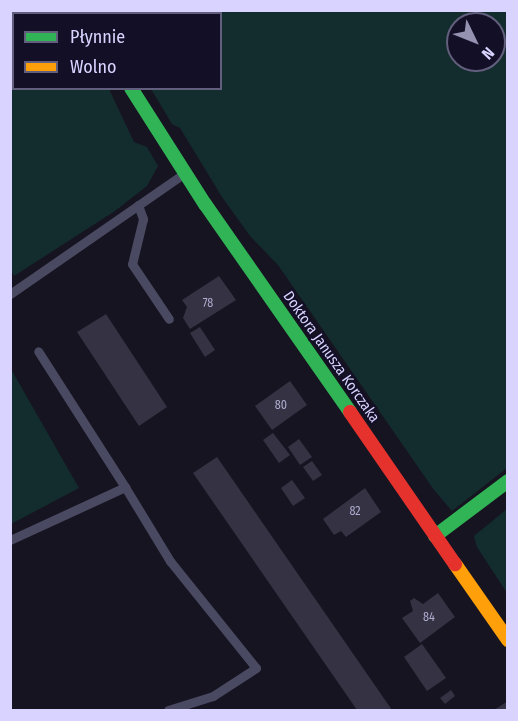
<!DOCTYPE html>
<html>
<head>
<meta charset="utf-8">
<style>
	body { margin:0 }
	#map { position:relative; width:518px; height:721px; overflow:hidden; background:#161421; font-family:"Fira Sans Condensed",sans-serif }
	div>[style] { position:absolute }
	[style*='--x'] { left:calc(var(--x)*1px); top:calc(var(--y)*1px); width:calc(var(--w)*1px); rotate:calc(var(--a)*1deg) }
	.green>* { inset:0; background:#132c2d }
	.building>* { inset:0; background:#343243 }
	.lane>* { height:9px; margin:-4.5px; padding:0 4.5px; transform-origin:4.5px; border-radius:4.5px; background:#4a4962 }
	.fast>* { height:14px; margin:-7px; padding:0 7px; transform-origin:7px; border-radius:7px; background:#30b455 }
	.slow>* { height:14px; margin:-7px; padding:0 7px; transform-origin:7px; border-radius:7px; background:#ff9f0a }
	.jam>* { height:14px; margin:-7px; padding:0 7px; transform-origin:7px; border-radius:7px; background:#e5322d }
	span { translate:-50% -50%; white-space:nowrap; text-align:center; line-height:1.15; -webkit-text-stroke:4.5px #130f26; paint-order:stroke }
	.number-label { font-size:12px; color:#b0acd0 }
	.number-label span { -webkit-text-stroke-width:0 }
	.street-label { font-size:15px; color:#d9d4ff }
	.frame { position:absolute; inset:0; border:12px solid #d9d4ff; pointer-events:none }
	.legend { position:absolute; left:12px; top:12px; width:210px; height:78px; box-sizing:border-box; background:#130f26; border:2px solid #625e7d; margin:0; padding:8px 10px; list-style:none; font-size:18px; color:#d9d4ff }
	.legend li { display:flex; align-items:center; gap:12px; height:30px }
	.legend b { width:30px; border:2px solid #625e7d }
	.north { position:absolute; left:446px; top:12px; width:60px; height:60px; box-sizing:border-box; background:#130f26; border:2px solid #625e7d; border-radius:50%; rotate:133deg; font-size:16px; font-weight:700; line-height:24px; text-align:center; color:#d9d4ff }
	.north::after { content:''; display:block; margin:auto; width:21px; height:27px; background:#9591b1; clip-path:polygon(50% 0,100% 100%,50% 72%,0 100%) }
</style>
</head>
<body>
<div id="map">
	<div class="green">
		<i style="clip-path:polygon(11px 10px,64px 13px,14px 14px,14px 88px,109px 89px,134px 142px,147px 147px,158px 166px,147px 186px,115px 211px,14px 276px,10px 269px)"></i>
		<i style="clip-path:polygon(evenodd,104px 11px,507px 11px,507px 468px,452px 511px,434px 490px,278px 265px,250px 236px,222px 197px,180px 128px,172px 124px,151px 89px,220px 88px,220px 14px,104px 11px,458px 24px,494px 24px,494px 60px,458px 60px,458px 24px)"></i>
		<i style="clip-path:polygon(11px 369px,79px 488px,11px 524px,10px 524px)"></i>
		<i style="clip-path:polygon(507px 509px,507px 593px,477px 547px,474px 536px)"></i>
	</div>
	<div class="building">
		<i style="clip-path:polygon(219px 276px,236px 300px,190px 329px,183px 318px,187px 307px,182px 300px)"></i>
		<i style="clip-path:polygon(106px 314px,167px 407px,139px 426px,77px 332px)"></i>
		<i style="clip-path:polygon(200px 327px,215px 350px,205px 357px,190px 333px)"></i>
		<i style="clip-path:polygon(290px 381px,307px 405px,272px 430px,255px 406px)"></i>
		<i style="clip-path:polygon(273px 433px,290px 455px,279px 463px,263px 440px)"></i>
		<i style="clip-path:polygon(299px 439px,312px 457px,300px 465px,288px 447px)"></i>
		<i style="clip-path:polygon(217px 457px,392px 710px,357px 710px,193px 473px)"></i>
		<i style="clip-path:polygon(312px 461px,322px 475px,313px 481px,303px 467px)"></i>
		<i style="clip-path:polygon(292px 480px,305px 498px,293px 506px,281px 488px)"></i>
		<i style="clip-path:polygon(365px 488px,381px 512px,346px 537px,341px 531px,334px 535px,323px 519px)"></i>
		<i style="clip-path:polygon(438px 593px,455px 617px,420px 643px,402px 618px,413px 611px,410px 601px,414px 598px,423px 604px)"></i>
		<i style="clip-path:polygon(422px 644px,446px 678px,427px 691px,404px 657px)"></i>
		<i style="clip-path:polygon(451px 690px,455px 696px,445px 704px,440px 698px)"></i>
		<i style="clip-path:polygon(508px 701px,508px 710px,494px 710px)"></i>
	</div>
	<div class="lane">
		<i style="--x:138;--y:205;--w:15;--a:70"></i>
		<i style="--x:143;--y:219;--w:46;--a:103.7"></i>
		<i style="--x:132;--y:264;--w:66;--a:56.1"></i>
		<i style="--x:10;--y:294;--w:211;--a:-34.7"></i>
		<i style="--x:125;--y:487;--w:87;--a:58.7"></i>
		<i style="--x:170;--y:561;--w:137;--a:51.2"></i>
		<i style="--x:256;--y:668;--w:51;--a:146.9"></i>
		<i style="--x:213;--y:696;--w:47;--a:162.7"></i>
		<i style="--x:10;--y:540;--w:127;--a:-24.7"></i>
		<i style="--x:125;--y:487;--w:161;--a:-122.6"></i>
	</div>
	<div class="fast">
		<i style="--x:131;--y:88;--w:138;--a:57.5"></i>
		<i style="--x:205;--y:204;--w:254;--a:55.1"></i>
		<i style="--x:435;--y:536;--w:91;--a:-37"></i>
	</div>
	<div class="slow">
		<i style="--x:455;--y:564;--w:93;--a:55.1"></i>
	</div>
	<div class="jam">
		<i style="--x:84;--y:10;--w:4;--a:63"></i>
		<i style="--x:350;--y:412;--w:185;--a:55.4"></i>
	</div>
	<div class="number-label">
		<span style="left:208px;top:304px">78</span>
		<span style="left:281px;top:406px">80</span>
		<span style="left:355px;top:512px">82</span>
		<span style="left:429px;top:618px">84</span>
	</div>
	<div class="street-label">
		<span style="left:331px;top:357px;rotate:55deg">Doktora Janusza Korczaka</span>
	</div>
	<div class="frame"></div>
	<ul class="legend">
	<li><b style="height:8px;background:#30b455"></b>Płynnie</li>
	<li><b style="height:8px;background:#ff9f0a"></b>Wolno</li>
	</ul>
	<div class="north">N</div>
</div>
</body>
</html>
